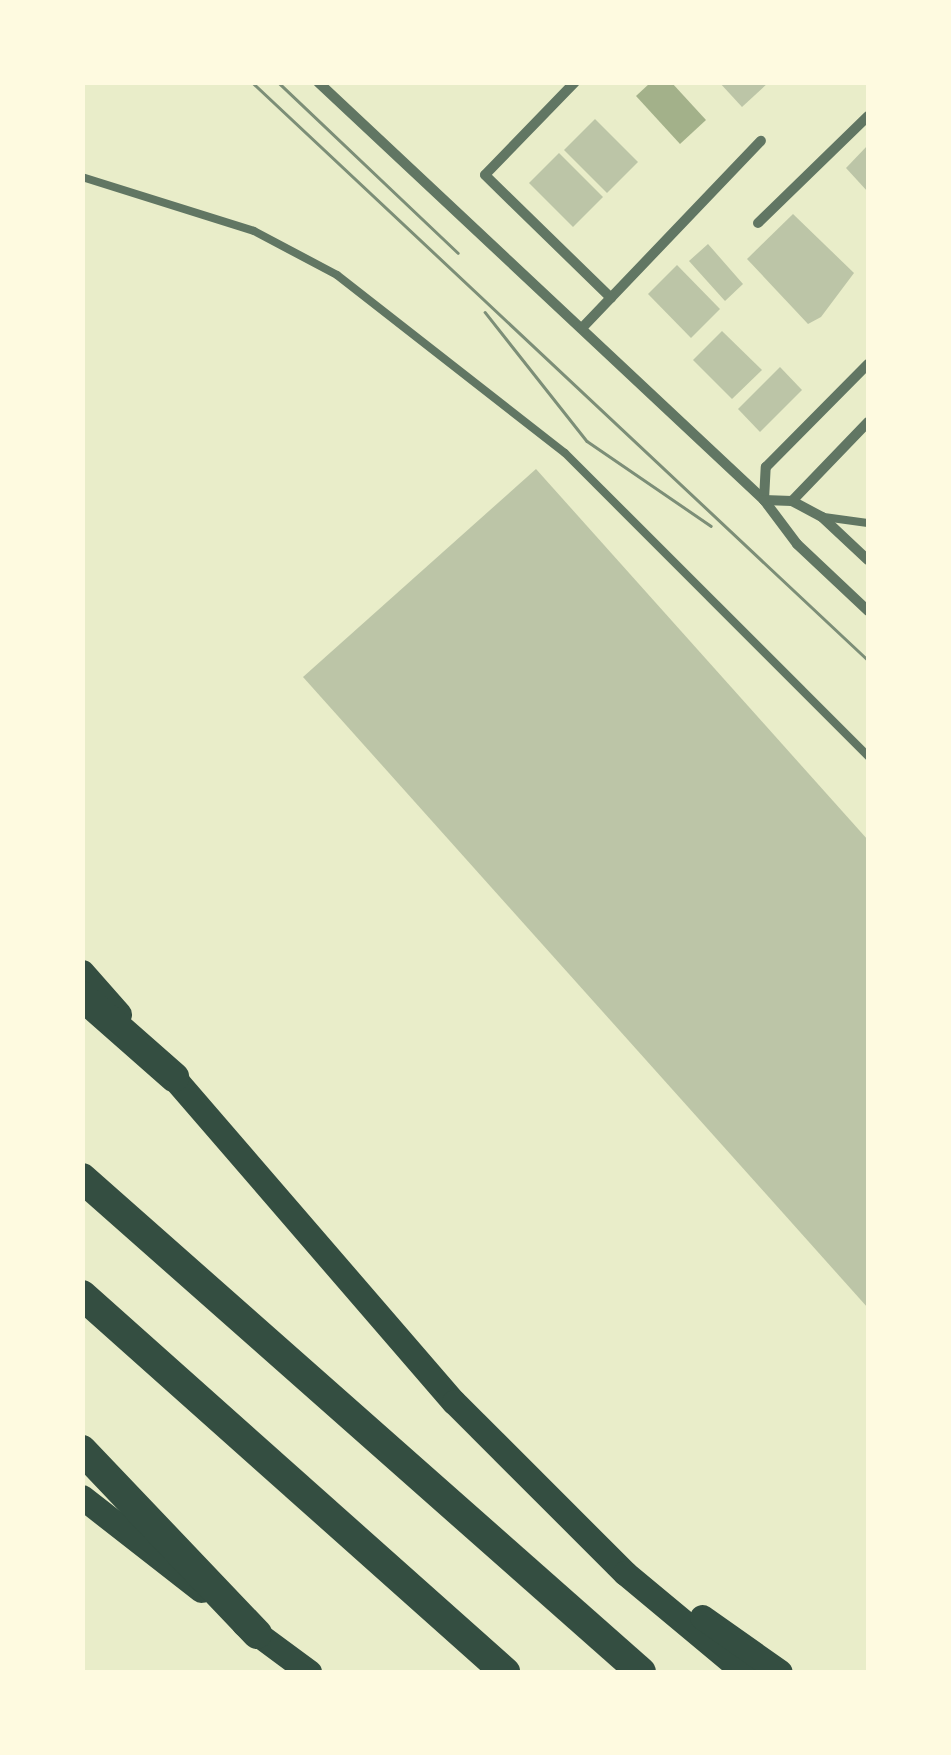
<!DOCTYPE html>
<html>
<head>
<meta charset="utf-8">
<style>
	body { margin:0 }
	#map { position:relative; width:951px; height:1755px; overflow:hidden; background:#e9edc9; font-family:"Exo 2",sans-serif }
	div>[style] { position:absolute }
	[style*='--x'] { left:calc(var(--x)*1px); top:calc(var(--y)*1px); width:calc(var(--w)*1px); rotate:calc(var(--a)*1deg) }
	.water>* { inset:0; background:#a3b18a }
	.building>* { inset:0; background:#bcc5a7 }
	.service>* { height:8px; margin:-4px; padding:0 4px; transform-origin:4px; border-radius:4px; background:#617663 }
	.minor>* { height:10px; margin:-5px; padding:0 5px; transform-origin:5px; border-radius:5px; background:#617663 }
	.primary>* { height:25px; margin:-12.5px; padding:0 12.5px; transform-origin:12.5px; border-radius:12.5px; background:#344e41 }
	.motorway>* { height:30px; margin:-15px; padding:0 15px; transform-origin:15px; border-radius:15px; background:#344e41 }
	.tram>* { height:2.5px; margin:-1.25px; padding:0 1.25px; transform-origin:1.25px; border-radius:1.25px; background:#7c8e77 }
	span { translate:-50% -50%; white-space:nowrap; text-align:center; line-height:1.15; -webkit-text-stroke:8px #fefae0; paint-order:stroke }
	.frame { position:absolute; inset:0; border:85px solid #fefae0; pointer-events:none }
</style>
</head>
<body>
<div id="map">
	<div class="water">
		<i style="clip-path:polygon(650px 83px,672px 83px,706px 120px,680px 144px,636px 96px)"></i>
	</div>
	<div class="building">
		<i style="clip-path:polygon(719px 82px,769px 82px,742px 107px)"></i>
		<i style="clip-path:polygon(595px 119px,638px 162px,607px 193px,564px 150px)"></i>
		<i style="clip-path:polygon(868px 145px,868px 192px,846px 168px)"></i>
		<i style="clip-path:polygon(559px 153px,603px 197px,573px 227px,529px 183px)"></i>
		<i style="clip-path:polygon(793px 214px,854px 273px,821px 317px,808px 324px,747px 259px)"></i>
		<i style="clip-path:polygon(708px 244px,743px 284px,725px 301px,689px 261px)"></i>
		<i style="clip-path:polygon(677px 265px,720px 309px,691px 338px,648px 294px)"></i>
		<i style="clip-path:polygon(722px 331px,762px 370px,732px 399px,693px 360px)"></i>
		<i style="clip-path:polygon(780px 367px,802px 390px,760px 432px,738px 409px)"></i>
		<i style="clip-path:polygon(536px 469px,868px 840px,868px 1308px,303px 677px)"></i>
	</div>
	<div class="service">
		<i style="--x:82;--y:177;--w:180;--a:17.4"></i>
		<i style="--x:254;--y:231;--w:94;--a:27.9"></i>
		<i style="--x:337;--y:275;--w:289;--a:38"></i>
		<i style="--x:565;--y:453;--w:429;--a:45"></i>
		<i style="--x:824;--y:517;--w:44;--a:7.8"></i>
	</div>
	<div class="minor">
		<i style="--x:318;--y:82;--w:611;--a:43.14"></i>
		<i style="--x:764;--y:500;--w:55;--a:53.1"></i>
		<i style="--x:797;--y:544;--w:98;--a:43.3"></i>
		<i style="--x:575;--y:82;--w:129;--a:134.1"></i>
		<i style="--x:485;--y:175;--w:176;--a:44.3"></i>
		<i style="--x:758;--y:223;--w:153;--a:-44.2"></i>
		<i style="--x:582;--y:328;--w:259;--a:-46.3"></i>
		<i style="--x:764;--y:500;--w:33;--a:-87"></i>
		<i style="--x:766;--y:467;--w:145;--a:-45.3"></i>
		<i style="--x:764;--y:500;--w:28;--a:2"></i>
		<i style="--x:792;--y:501;--w:34;--a:28"></i>
		<i style="--x:822;--y:517;--w:63;--a:43.1"></i>
		<i style="--x:792;--y:501;--w:110;--a:-46.1"></i>
	</div>
	<div class="primary">
		<i style="--x:82;--y:972;--w:56;--a:48.6"></i>
		<i style="--x:161;--y:1063;--w:448;--a:49.2"></i>
		<i style="--x:454;--y:1402;--w:242;--a:45"></i>
		<i style="--x:625;--y:1573;--w:155;--a:39.8"></i>
		<i style="--x:82;--y:1497;--w:151;--a:38"></i>
		<i style="--x:702;--y:1617;--w:95;--a:35.2"></i>
		<i style="--x:244;--y:1624;--w:81;--a:36.4"></i>
	</div>
	<div class="motorway">
		<i style="--x:82;--y:996;--w:123;--a:41.4"></i>
		<i style="--x:82;--y:1178;--w:746;--a:41.47"></i>
		<i style="--x:82;--y:1295;--w:567;--a:41.71"></i>
		<i style="--x:82;--y:1450;--w:254;--a:46.4"></i>
	</div>
	<div class="tram">
		<i style="--x:252;--y:82;--w:845;--a:43.18"></i>
		<i style="--x:278;--y:82;--w:248;--a:43.5"></i>
		<i style="--x:485;--y:312;--w:164;--a:51.7"></i>
		<i style="--x:587;--y:441;--w:150;--a:34.4"></i>
	</div>
	<div class="frame"></div>
</div>
</body>
</html>
